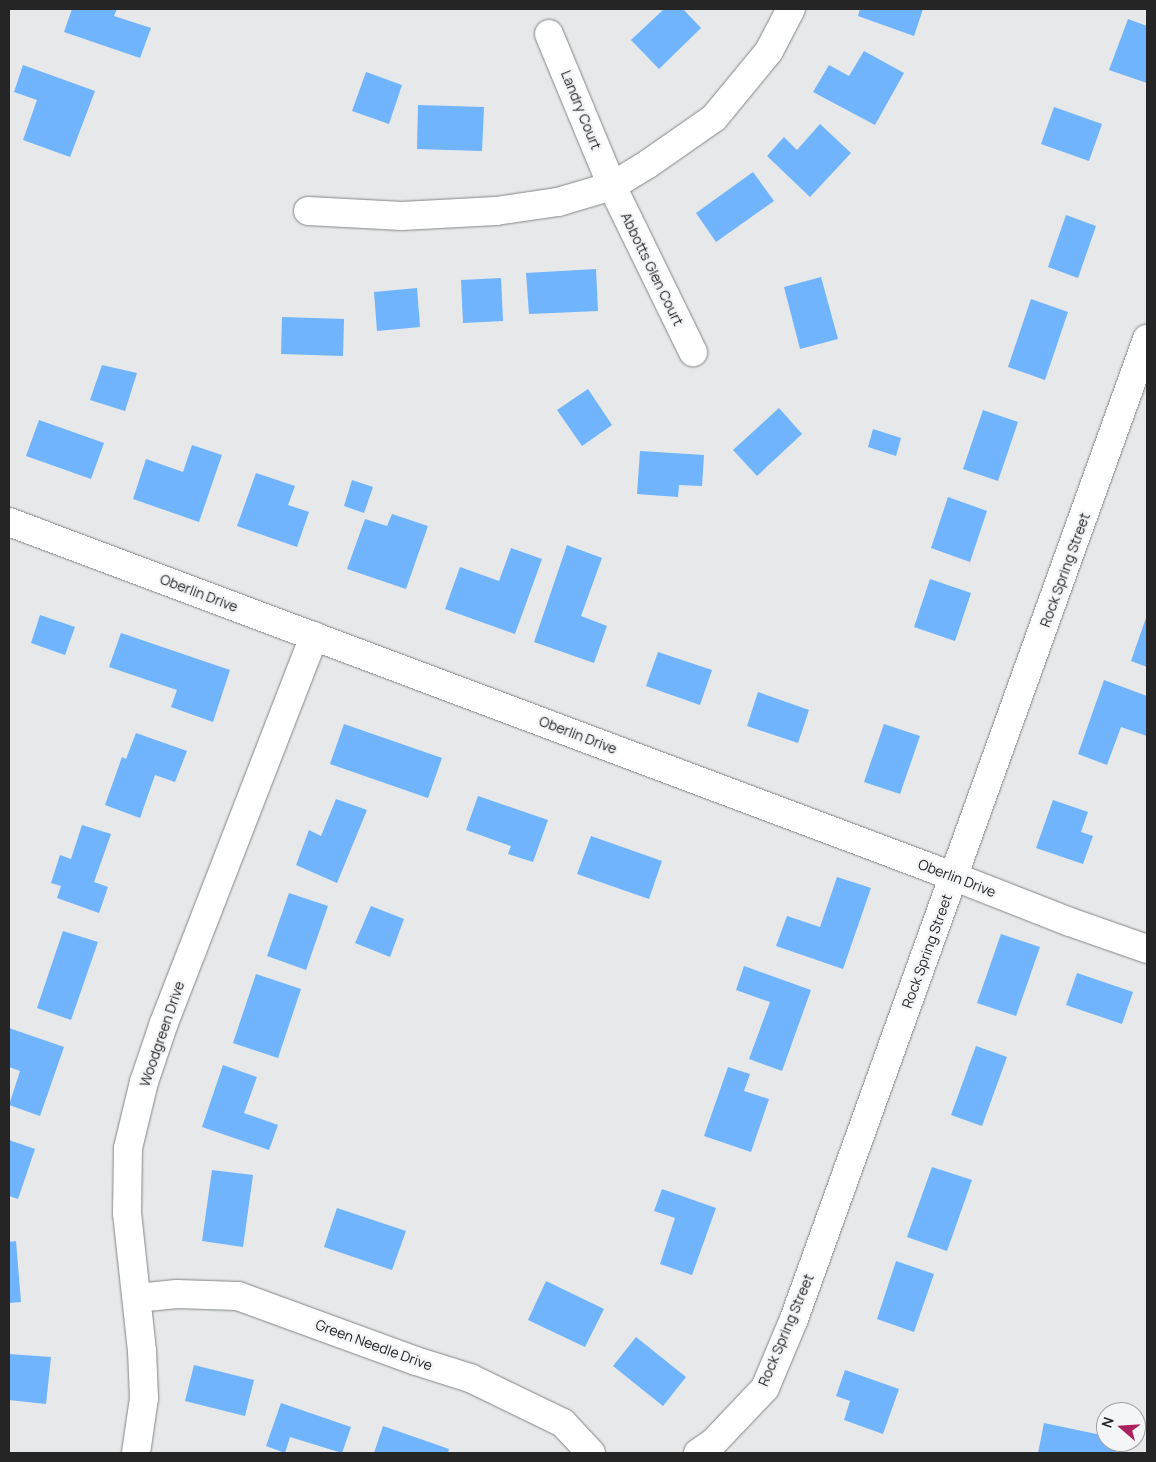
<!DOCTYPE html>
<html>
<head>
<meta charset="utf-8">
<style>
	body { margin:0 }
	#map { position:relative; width:1156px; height:1462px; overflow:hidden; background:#e6e8e9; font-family:Manrope,sans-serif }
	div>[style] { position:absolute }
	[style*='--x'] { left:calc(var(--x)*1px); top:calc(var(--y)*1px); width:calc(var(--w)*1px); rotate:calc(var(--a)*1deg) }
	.building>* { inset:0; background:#6fb4fd }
	.roads { filter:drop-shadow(0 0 1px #848587) drop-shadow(0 0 1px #848587) }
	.street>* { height:28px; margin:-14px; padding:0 14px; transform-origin:14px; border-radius:14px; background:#fff }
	span { translate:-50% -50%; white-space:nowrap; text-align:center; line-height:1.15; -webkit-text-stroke:4.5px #f4f5f7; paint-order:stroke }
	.street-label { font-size:14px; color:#252526 }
	.frame { position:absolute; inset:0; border:10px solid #252526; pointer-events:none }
	.north { position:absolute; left:1096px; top:1402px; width:50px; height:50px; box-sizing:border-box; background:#f4f5f7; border:1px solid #a1a2a3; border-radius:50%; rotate:289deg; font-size:14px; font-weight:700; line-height:20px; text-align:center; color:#252526 }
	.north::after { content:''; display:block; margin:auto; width:18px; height:22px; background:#ad205e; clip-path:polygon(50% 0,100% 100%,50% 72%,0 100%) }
</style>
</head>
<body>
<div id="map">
	<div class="building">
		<i style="clip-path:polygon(72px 9px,117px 9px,114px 16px,151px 28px,140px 58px,64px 32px)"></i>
		<i style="clip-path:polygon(664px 9px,683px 9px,701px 28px,659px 69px,631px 40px)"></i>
		<i style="clip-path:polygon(860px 9px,923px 9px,914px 36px,858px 16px)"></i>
		<i style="clip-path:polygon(1128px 19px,1147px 26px,1147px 83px,1109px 70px)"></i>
		<i style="clip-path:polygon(864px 51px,904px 73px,875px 125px,813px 92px,829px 65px,849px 76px)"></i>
		<i style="clip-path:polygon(23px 65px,95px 91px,70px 157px,23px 140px,37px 100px,14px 92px)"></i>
		<i style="clip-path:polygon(366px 72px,402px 85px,389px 124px,352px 111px)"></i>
		<i style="clip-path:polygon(418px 105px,484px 107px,482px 151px,417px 149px)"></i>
		<i style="clip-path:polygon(1054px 107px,1102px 124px,1089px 161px,1041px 144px)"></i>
		<i style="clip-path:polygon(820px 124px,851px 153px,810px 197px,767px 156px,784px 137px,797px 150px)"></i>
		<i style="clip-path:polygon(753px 172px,774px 201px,716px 242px,696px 213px)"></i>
		<i style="clip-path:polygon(1066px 215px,1096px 226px,1078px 278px,1048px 267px)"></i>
		<i style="clip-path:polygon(596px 269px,598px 311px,529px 314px,526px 273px)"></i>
		<i style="clip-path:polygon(821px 277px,838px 339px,800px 349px,784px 287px)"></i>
		<i style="clip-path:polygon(501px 278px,503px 321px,463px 323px,461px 280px)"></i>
		<i style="clip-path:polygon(417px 288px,420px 327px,377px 331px,374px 292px)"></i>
		<i style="clip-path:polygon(1031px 299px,1068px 312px,1045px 380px,1008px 367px)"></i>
		<i style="clip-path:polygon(282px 317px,344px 319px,343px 356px,281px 354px)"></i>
		<i style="clip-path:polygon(102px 365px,137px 373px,125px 411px,90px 400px)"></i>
		<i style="clip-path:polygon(588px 389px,612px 425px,582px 446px,557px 410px)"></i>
		<i style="clip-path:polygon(779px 408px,802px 434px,757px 476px,733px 450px)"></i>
		<i style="clip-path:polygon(983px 410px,1018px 422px,998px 481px,963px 469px)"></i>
		<i style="clip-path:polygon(39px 420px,104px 443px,91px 479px,26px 456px)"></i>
		<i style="clip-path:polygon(873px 429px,901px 438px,896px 456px,868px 447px)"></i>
		<i style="clip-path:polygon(192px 445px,222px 455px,199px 522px,133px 499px,146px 459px,183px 472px)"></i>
		<i style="clip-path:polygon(640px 451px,704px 455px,702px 486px,679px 485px,678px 497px,637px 494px)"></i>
		<i style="clip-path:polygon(256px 473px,295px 486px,288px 505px,309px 512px,297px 547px,237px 526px)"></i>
		<i style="clip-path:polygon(352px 480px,373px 487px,364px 513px,344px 506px)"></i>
		<i style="clip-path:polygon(948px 497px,987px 511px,970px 562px,931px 548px)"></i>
		<i style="clip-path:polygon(392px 514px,428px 526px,406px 589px,347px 569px,365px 519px,387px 526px)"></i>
		<i style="clip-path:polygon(567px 545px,602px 558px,581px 616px,607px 626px,594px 663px,534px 642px)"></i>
		<i style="clip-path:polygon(511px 548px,542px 559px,515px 634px,445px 609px,460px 567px,499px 581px)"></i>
		<i style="clip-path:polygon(930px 579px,971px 593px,955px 641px,914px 627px)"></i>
		<i style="clip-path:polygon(40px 615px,75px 627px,65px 655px,31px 643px)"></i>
		<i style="clip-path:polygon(1147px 615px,1147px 667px,1131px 661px)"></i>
		<i style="clip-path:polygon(121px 633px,230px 670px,213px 722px,171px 707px,177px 690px,109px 667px)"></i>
		<i style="clip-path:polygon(658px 652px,712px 670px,700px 705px,646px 686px)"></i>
		<i style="clip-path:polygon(1104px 680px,1147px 696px,1147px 736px,1121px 727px,1107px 765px,1078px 754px)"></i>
		<i style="clip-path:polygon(758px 692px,809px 710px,798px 743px,747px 726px)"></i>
		<i style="clip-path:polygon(344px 724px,442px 758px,428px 798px,330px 764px)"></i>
		<i style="clip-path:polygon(884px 724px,920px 736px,900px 794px,864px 782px)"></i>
		<i style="clip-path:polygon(136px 733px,187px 751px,175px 782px,155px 775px,140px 818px,105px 805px,122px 757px,126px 759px)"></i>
		<i style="clip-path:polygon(478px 796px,548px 820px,533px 862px,508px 854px,511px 846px,466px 830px)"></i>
		<i style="clip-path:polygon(336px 799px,367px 810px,337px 883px,296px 865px,309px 830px,321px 836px)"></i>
		<i style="clip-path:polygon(1053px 800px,1088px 812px,1081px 832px,1093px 836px,1083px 864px,1036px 848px)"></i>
		<i style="clip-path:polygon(82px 825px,111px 834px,94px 882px,108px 887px,99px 913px,57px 898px,61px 886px,51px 883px,60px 855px,71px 859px)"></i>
		<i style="clip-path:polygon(591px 836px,662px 861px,649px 899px,577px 874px)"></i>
		<i style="clip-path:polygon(837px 877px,871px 888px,843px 969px,776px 946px,787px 916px,820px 927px)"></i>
		<i style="clip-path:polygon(289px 893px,328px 906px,306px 970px,267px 956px)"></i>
		<i style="clip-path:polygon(371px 906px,404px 919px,390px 957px,355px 943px)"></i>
		<i style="clip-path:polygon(63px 931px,98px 942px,71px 1020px,37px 1008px)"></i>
		<i style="clip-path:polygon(1001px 934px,1040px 947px,1016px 1016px,977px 1003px)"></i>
		<i style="clip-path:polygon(744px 966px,811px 990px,782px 1071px,749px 1059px,770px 1002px,736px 990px)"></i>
		<i style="clip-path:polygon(1077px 973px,1133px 992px,1122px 1024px,1066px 1005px)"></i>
		<i style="clip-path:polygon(256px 974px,301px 989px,278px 1058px,233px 1043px)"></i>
		<i style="clip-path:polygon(9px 1028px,64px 1047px,40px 1116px,9px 1105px,20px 1071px,9px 1067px)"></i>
		<i style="clip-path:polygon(976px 1046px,1007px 1057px,982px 1126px,951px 1115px)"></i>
		<i style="clip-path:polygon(223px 1065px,257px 1077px,244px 1113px,278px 1125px,269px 1150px,202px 1127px)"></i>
		<i style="clip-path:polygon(728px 1067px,750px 1074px,744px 1091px,769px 1099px,751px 1152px,704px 1136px)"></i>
		<i style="clip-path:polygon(9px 1140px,35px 1149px,18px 1199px,9px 1196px)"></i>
		<i style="clip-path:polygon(932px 1167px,972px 1180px,947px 1251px,907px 1237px)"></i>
		<i style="clip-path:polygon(212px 1170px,253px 1175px,243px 1247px,202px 1241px)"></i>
		<i style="clip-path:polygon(662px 1189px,716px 1208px,692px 1275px,660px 1264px,675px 1218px,654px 1211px)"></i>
		<i style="clip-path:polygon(337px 1208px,406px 1231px,392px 1270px,324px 1247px)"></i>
		<i style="clip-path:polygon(16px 1241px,21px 1302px,9px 1303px,9px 1242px)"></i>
		<i style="clip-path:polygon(896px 1261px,934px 1274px,914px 1332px,877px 1319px)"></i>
		<i style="clip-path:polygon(546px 1281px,604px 1309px,585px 1347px,528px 1320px)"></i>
		<i style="clip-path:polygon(636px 1337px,686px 1377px,663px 1406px,613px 1366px)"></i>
		<i style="clip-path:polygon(9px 1354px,51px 1357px,46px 1404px,9px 1400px)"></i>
		<i style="clip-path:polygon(194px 1365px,254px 1380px,245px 1416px,185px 1401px)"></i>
		<i style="clip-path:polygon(845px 1370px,899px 1389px,883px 1434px,844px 1420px,850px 1401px,836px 1396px)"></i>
		<i style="clip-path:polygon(281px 1403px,351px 1427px,342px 1453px,290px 1437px,285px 1453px,266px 1446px)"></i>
		<i style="clip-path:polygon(1044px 1423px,1106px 1436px,1106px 1442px,1118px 1442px,1116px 1453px,1038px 1453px)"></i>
		<i style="clip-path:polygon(383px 1426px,449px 1449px,448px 1453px,374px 1453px)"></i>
	</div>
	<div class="roads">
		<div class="street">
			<i style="--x:549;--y:34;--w:165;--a:67.5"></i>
			<i style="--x:612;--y:186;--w:185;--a:64"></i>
			<i style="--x:308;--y:211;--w:94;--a:3"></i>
			<i style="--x:402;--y:216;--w:94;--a:-3"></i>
			<i style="--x:496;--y:211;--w:63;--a:-8.3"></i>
			<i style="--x:558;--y:202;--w:56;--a:-16.5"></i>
			<i style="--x:612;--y:186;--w:42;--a:-31.4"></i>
			<i style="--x:648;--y:164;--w:80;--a:-34.9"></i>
			<i style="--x:714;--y:118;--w:87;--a:-50.6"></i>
			<i style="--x:769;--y:51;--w:47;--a:-62.4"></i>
			<i style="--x:9;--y:522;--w:1010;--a:20.57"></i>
			<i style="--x:955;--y:877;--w:123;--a:21.4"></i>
			<i style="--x:1070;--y:922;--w:82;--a:19.3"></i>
			<i style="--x:137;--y:1298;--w:40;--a:-5.7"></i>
			<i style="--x:177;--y:1294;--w:61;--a:1.9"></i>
			<i style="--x:238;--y:1296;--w:189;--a:20.1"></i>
			<i style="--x:416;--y:1361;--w:57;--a:17.5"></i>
			<i style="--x:470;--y:1378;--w:103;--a:25.8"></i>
			<i style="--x:563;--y:1423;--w:41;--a:47"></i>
			<i style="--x:136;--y:1453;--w:56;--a:-81.7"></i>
			<i style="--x:144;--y:1398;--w:47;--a:-92.4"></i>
			<i style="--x:142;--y:1351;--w:139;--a:-96.2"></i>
			<i style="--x:127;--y:1213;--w:65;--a:-89.1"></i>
			<i style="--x:128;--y:1148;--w:68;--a:-76.4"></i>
			<i style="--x:144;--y:1082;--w:62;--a:-71.3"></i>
			<i style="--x:164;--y:1023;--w:415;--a:-68.8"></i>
			<i style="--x:698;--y:1453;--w:18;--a:-34"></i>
			<i style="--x:713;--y:1443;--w:76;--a:-46.6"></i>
			<i style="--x:765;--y:1388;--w:75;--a:-67.2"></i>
			<i style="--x:794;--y:1319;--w:1042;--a:-70.19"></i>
		</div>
	</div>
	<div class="street-label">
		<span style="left:581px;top:110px;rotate:68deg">Landry Court</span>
		<span style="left:652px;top:269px;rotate:64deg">Abbotts Glen Court</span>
		<span style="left:1065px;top:570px;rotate:-70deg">Rock Spring Street</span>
		<span style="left:199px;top:593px;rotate:21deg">Oberlin Drive</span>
		<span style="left:578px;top:735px;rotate:21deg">Oberlin Drive</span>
		<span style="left:957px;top:878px;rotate:21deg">Oberlin Drive</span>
		<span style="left:927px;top:951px;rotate:-70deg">Rock Spring Street</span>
		<span style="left:162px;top:1034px;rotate:-71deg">Woodgreen Drive</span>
		<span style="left:786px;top:1330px;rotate:-67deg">Rock Spring Street</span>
		<span style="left:374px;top:1345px;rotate:20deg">Green Needle Drive</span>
	</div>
	<div class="frame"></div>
	<div class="north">N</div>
</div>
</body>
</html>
